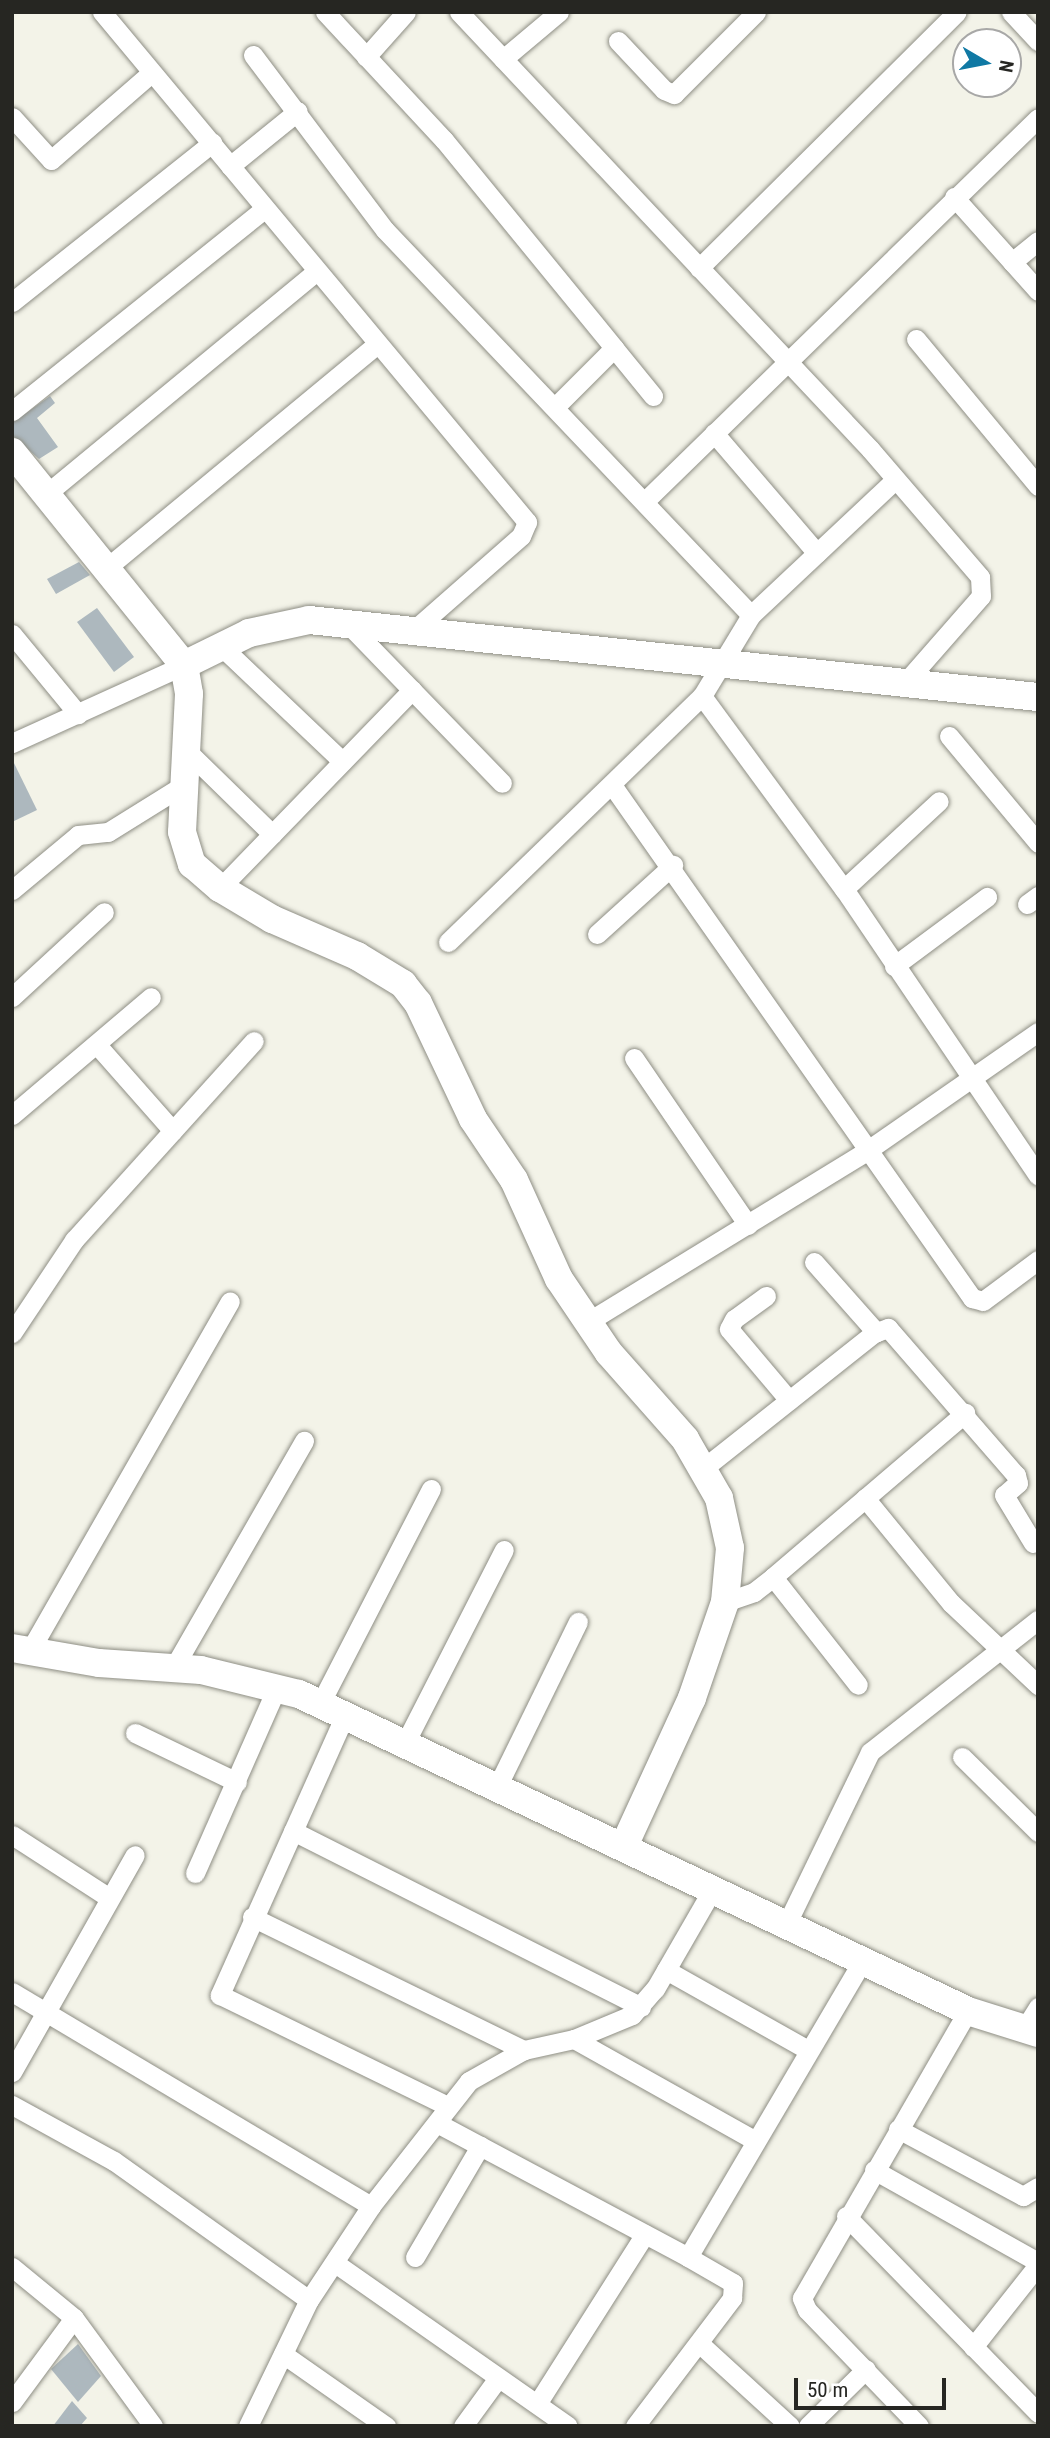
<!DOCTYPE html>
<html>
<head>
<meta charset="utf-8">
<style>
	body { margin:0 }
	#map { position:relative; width:1050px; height:2438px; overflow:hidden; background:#f3f3e8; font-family:"Roboto Condensed",sans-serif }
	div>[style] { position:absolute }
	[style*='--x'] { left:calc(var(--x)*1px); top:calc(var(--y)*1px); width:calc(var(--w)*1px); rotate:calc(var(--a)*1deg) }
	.building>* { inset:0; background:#adb8be }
	.roads { filter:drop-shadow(0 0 2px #8e8e84) drop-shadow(0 0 2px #8e8e84) }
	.street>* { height:19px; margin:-9.5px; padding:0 9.5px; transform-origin:9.5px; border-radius:9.5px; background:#fff }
	.secondary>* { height:28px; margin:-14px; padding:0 14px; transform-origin:14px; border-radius:14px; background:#fff }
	span { translate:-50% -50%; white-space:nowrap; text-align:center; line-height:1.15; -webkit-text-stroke:5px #fff; paint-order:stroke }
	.frame { position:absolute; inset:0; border:14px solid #262622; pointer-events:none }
	.north { position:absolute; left:952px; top:28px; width:70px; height:70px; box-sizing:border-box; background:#fff; border:2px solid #a8a8a7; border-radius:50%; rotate:100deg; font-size:19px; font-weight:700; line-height:28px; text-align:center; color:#262622 }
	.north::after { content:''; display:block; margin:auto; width:24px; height:32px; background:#1079a4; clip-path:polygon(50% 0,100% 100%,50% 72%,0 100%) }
	.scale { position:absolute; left:794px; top:2378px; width:152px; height:32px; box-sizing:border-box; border:4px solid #262622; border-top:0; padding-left:9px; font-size:21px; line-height:24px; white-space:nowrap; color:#262622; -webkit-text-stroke:5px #fff; paint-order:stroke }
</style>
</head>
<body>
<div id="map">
	<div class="building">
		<i style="clip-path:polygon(50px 396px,55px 403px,37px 418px,58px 447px,39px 459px,12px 435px,12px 423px)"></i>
		<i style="clip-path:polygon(79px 562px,90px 575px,56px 594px,47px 579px)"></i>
		<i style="clip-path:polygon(97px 608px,134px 657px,114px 672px,77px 622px)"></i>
		<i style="clip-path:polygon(12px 759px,37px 810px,12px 822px)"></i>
		<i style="clip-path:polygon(78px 2344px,101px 2376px,78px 2402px,51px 2369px)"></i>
		<i style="clip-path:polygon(72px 2401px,87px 2418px,80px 2426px,53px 2426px)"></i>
	</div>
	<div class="roads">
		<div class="street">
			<i style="--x:102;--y:12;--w:664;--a:50.19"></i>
			<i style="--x:527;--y:522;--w:15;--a:113"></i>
			<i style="--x:521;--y:536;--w:142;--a:138.7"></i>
			<i style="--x:325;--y:12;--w:175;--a:47.1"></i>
			<i style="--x:444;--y:140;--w:269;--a:50.7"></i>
			<i style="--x:614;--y:348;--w:81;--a:135"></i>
			<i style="--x:459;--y:12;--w:600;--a:46.76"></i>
			<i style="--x:870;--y:449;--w:169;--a:49.3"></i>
			<i style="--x:980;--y:577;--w:19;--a:87"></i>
			<i style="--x:981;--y:596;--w:117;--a:131.2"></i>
			<i style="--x:1011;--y:12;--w:40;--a:47"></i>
			<i style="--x:618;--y:41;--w:67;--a:46.8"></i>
			<i style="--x:664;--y:90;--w:11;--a:22"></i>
			<i style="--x:674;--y:94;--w:116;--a:-45"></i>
			<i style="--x:253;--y:55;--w:219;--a:53"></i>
			<i style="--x:385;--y:230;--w:531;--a:46.45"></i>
			<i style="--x:366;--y:57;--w:60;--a:-48.4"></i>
			<i style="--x:503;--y:59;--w:73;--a:-40"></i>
			<i style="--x:12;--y:117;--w:58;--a:47.8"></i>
			<i style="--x:51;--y:160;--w:133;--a:-41"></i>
			<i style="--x:230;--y:166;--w:87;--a:-39"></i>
			<i style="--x:954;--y:197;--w:126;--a:48.2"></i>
			<i style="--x:1012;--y:262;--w:33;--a:-39"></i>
			<i style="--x:699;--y:268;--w:363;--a:-44.8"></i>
			<i style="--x:12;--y:302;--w:256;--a:-38.5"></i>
			<i style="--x:916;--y:339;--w:191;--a:50.3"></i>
			<i style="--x:614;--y:348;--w:62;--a:50.9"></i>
			<i style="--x:12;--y:411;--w:323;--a:-38.7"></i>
			<i style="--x:714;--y:433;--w:158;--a:49.4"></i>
			<i style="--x:45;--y:495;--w:351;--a:-39.5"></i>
			<i style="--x:646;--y:500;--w:547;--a:-44.26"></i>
			<i style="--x:104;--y:570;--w:354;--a:-39.6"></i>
			<i style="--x:346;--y:622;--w:224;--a:45.9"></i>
			<i style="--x:12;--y:634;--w:104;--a:50.5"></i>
			<i style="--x:222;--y:647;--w:166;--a:43.5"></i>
			<i style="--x:702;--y:696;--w:240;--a:53.7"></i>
			<i style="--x:844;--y:889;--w:346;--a:55.9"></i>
			<i style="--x:949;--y:736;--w:139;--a:50.2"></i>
			<i style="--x:12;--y:743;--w:189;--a:-24.4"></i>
			<i style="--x:185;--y:749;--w:122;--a:44.3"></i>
			<i style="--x:612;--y:785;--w:627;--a:54.94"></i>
			<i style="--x:972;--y:1298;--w:11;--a:15"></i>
			<i style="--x:983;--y:1301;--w:69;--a:-36.7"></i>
			<i style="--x:220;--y:888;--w:276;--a:-45.9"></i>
			<i style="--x:844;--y:889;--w:129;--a:-42.8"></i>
			<i style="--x:12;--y:890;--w:86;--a:-39.8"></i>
			<i style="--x:78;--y:835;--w:30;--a:-6"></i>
			<i style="--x:108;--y:832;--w:87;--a:-31.9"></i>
			<i style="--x:1027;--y:904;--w:14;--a:-36"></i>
			<i style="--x:597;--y:934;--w:103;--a:-42.2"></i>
			<i style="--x:448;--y:942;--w:354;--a:-44.1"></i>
			<i style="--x:702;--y:696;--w:95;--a:-58.8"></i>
			<i style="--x:751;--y:615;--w:197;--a:-43.2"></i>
			<i style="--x:894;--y:966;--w:116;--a:-36.6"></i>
			<i style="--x:12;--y:997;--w:125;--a:-42.7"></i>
			<i style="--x:98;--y:1046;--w:113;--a:48.6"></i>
			<i style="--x:634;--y:1058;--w:202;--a:55.7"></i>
			<i style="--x:12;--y:1115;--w:182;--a:-40.3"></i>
			<i style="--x:814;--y:1262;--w:94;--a:48.5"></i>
			<i style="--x:766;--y:1296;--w:39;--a:144"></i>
			<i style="--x:734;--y:1319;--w:11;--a:117"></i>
			<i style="--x:729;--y:1329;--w:93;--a:49.8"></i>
			<i style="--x:586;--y:1323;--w:331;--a:-31.5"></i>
			<i style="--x:868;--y:1150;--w:207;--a:-34.8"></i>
			<i style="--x:12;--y:1333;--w:112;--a:-56.3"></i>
			<i style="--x:74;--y:1240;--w:268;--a:-47.9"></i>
			<i style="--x:705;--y:1467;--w:216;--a:-38.4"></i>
			<i style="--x:874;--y:1333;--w:15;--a:-20"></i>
			<i style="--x:888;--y:1328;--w:195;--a:49"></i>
			<i style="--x:1016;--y:1475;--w:8;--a:76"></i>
			<i style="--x:1018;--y:1483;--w:18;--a:139"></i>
			<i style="--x:1004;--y:1495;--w:56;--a:58.9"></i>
			<i style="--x:865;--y:1498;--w:136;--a:50.7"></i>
			<i style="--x:951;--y:1603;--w:120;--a:43.3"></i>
			<i style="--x:773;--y:1577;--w:137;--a:51.8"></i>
			<i style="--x:725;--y:1602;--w:31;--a:-19"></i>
			<i style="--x:754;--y:1592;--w:24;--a:-38"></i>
			<i style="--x:773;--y:1577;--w:253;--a:-40.5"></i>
			<i style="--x:29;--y:1652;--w:404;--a:-60.2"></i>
			<i style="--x:174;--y:1667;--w:261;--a:-60.1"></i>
			<i style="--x:320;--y:1704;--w:242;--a:-62.7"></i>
			<i style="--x:345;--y:1715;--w:307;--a:114.1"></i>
			<i style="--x:220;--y:1995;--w:254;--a:26"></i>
			<i style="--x:135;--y:1733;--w:113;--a:25.7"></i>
			<i style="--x:404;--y:1745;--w:219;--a:-62.9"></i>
			<i style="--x:962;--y:1757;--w:107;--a:44.6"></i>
			<i style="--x:497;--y:1787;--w:184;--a:-63.9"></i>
			<i style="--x:293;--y:1831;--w:390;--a:26.8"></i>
			<i style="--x:12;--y:1835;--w:114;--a:32.9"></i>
			<i style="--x:195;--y:1873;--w:203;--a:-66.2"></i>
			<i style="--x:252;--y:1917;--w:303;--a:26.1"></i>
			<i style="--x:787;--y:1923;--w:190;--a:-64.1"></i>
			<i style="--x:870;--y:1752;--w:214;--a:-38.2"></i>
			<i style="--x:666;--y:1970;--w:163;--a:29.4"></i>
			<i style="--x:12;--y:1992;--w:418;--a:30.8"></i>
			<i style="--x:1025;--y:2028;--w:25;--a:-58"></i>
			<i style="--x:574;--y:2039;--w:206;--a:29.3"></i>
			<i style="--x:12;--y:2072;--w:249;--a:-60.5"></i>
			<i style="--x:12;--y:2105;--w:116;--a:28.8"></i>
			<i style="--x:114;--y:2161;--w:239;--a:35.5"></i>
			<i style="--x:437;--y:2123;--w:285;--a:28.1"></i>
			<i style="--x:688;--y:2257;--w:342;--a:-59.5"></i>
			<i style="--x:898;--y:2129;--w:142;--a:28.2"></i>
			<i style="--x:1023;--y:2196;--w:17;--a:-31"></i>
			<i style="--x:874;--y:2170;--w:188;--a:29.3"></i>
			<i style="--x:846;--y:2216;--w:275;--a:45.7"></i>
			<i style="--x:415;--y:2257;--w:129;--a:-59.6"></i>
			<i style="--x:335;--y:2263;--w:284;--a:35"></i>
			<i style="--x:12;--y:2267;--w:80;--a:39.4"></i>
			<i style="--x:699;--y:2343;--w:123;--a:42.4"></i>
			<i style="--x:973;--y:2347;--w:105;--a:-51.6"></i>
			<i style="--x:283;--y:2354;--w:126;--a:35"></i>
			<i style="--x:12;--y:2402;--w:104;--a:-53.6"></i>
			<i style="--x:74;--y:2318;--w:134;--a:53.8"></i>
			<i style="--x:537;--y:2404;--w:201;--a:-57.6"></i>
			<i style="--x:248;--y:2426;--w:140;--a:-64.2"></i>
			<i style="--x:309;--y:2300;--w:113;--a:-56.6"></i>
			<i style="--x:371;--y:2206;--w:159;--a:-51.9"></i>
			<i style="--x:469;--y:2081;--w:63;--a:-29.4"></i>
			<i style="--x:524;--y:2050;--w:51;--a:-12.4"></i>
			<i style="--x:574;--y:2039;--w:63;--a:-22.5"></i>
			<i style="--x:632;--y:2015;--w:35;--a:-49"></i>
			<i style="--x:655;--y:1989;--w:118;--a:-60"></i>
			<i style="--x:463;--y:2426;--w:59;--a:-53.9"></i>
			<i style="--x:635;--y:2426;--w:161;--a:-52.8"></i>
			<i style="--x:732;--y:2298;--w:15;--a:-86"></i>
			<i style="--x:733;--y:2283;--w:52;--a:-150"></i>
			<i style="--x:808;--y:2426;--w:81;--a:-44.5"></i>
			<i style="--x:919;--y:2426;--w:161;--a:-134"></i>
			<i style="--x:807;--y:2310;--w:13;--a:-113"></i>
			<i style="--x:802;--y:2298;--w:332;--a:-60"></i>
		</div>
		<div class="secondary">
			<i style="--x:12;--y:452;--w:274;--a:51.1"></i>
			<i style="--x:184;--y:665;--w:29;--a:80"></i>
			<i style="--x:189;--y:694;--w:138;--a:92.9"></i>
			<i style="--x:182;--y:832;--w:34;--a:73"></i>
			<i style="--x:192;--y:864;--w:37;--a:41"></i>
			<i style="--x:220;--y:888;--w:61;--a:30.8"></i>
			<i style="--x:272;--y:919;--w:93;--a:23.5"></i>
			<i style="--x:357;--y:956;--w:54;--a:31.3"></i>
			<i style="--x:403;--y:984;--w:24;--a:52"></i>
			<i style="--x:418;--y:1003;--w:128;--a:64.6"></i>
			<i style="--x:473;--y:1119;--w:73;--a:56.1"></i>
			<i style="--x:514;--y:1180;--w:109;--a:65.6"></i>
			<i style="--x:559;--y:1279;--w:89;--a:56"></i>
			<i style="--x:609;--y:1353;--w:115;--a:48.5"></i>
			<i style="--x:685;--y:1439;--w:68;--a:60"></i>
			<i style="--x:719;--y:1498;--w:51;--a:77.6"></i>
			<i style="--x:730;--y:1548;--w:54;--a:95.3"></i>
			<i style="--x:725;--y:1602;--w:102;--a:109"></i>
			<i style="--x:692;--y:1698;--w:163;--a:114.7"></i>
			<i style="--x:184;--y:665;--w:72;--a:-26.2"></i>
			<i style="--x:249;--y:633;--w:61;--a:-12.2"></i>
			<i style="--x:309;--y:620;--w:733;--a:6.03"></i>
			<i style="--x:12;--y:1648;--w:88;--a:9.8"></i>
			<i style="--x:99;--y:1663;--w:102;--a:3.9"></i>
			<i style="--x:201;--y:1670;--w:101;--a:13.8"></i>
			<i style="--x:299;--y:1694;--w:740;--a:25.35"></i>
			<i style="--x:968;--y:2011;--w:73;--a:17.4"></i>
		</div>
	</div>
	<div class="frame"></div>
	<div class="north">N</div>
	<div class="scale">50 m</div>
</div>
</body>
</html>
